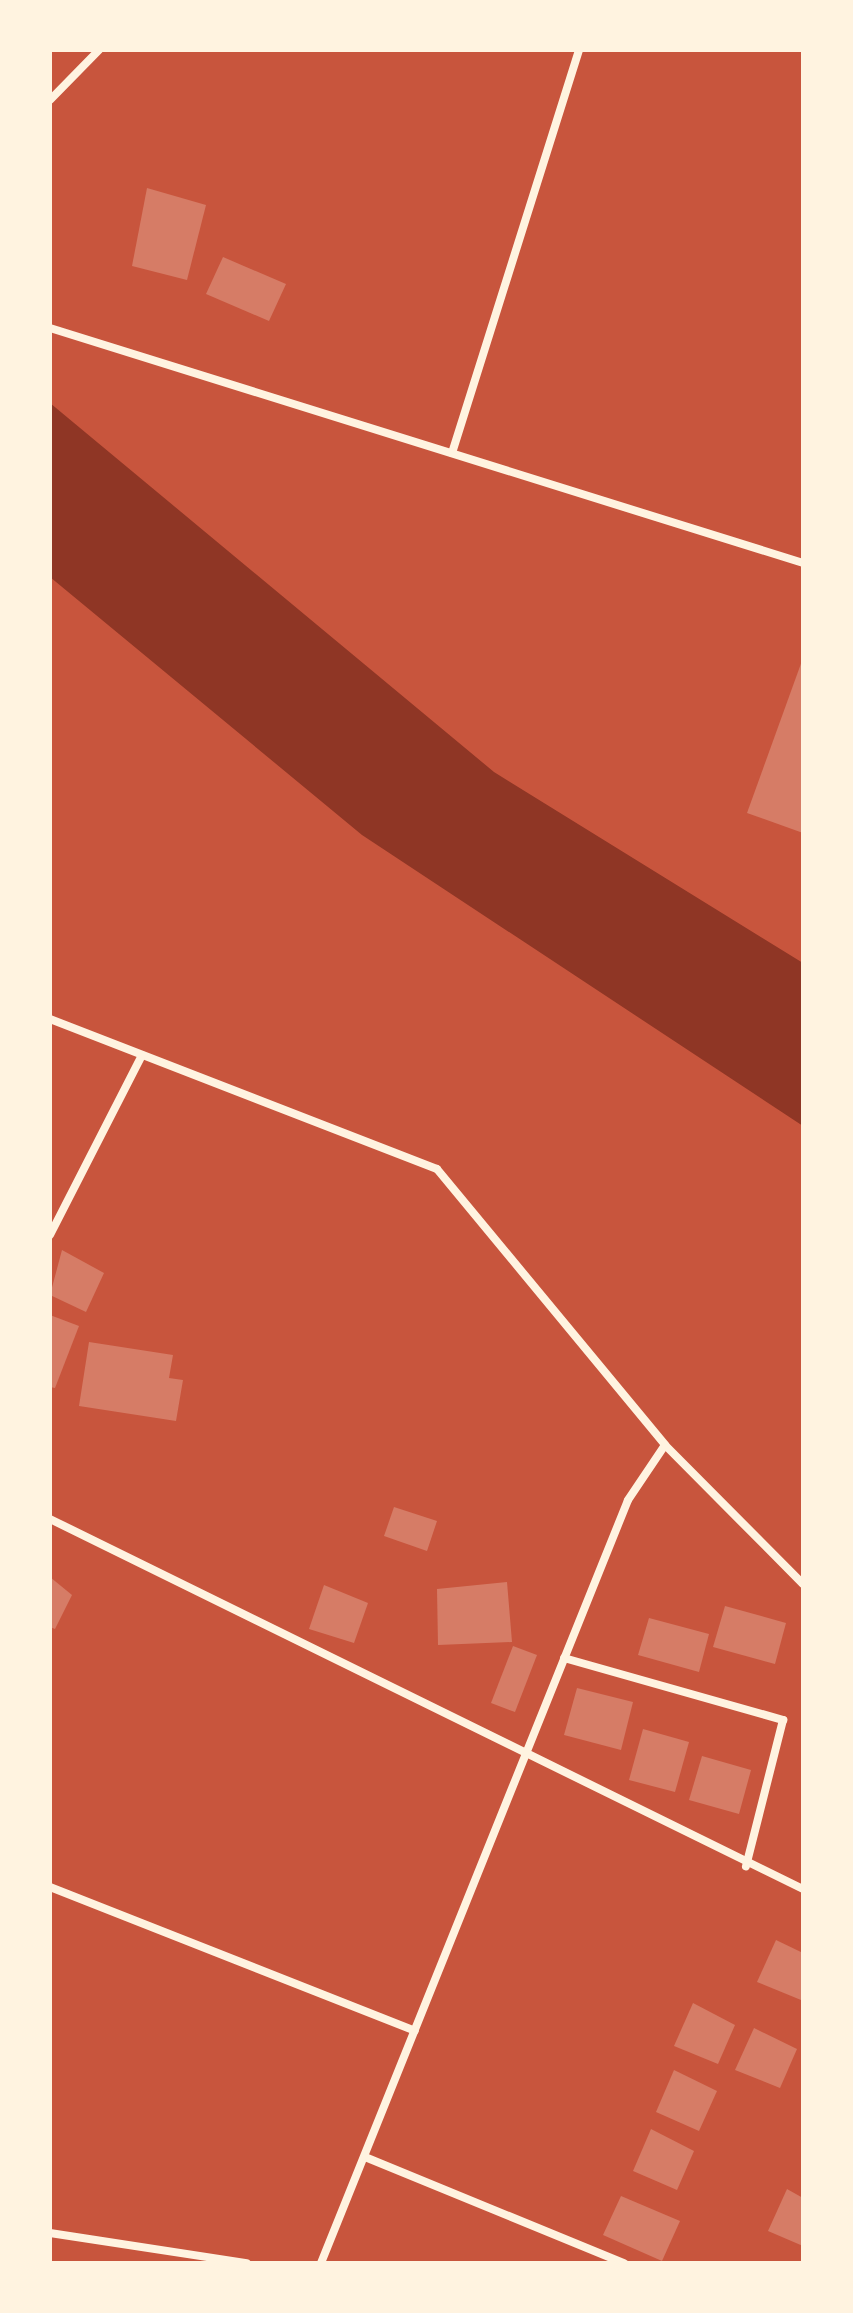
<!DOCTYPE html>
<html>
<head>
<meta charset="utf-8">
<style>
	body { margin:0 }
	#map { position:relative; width:853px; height:2313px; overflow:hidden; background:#c8553d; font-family:Inter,sans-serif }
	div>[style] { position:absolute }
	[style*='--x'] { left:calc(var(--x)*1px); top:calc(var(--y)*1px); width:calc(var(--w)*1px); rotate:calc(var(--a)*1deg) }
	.water>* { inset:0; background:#8f3625 }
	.building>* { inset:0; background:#d67c66 }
	.minor>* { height:8px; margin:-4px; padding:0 4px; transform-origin:4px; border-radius:4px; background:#fff3e0 }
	span { translate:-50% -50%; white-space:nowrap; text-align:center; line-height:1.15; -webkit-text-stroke:8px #fff3e0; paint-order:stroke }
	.frame { position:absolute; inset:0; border:52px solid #fff3e0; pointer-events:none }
</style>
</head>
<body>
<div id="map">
	<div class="water">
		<i style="clip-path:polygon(50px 403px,494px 772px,803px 963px,803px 1126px,362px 835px,50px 577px)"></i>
	</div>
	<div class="building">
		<i style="clip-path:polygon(147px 188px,206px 205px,187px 280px,132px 266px)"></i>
		<i style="clip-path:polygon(223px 257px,286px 284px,269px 321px,206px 294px)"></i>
		<i style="clip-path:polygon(803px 658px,803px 833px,747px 813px)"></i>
		<i style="clip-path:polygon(62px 1250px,104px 1273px,86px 1312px,50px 1295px)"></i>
		<i style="clip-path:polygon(50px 1315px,79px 1326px,55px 1388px,50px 1387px)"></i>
		<i style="clip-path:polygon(89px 1342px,173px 1355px,169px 1378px,183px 1380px,176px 1421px,79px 1406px)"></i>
		<i style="clip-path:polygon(394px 1507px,437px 1521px,427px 1551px,384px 1536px)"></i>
		<i style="clip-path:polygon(50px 1577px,72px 1595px,55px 1629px,50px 1627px)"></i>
		<i style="clip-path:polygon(507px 1582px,512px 1642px,438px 1645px,437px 1589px)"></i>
		<i style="clip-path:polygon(324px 1585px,368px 1603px,354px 1643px,309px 1629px)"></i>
		<i style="clip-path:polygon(725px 1606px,786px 1623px,775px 1664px,713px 1647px)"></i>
		<i style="clip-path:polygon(649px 1618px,709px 1634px,699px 1672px,638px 1655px)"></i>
		<i style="clip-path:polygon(513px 1646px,537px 1655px,515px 1712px,491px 1703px)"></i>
		<i style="clip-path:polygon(577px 1688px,633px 1702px,621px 1750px,564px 1735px)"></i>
		<i style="clip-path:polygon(643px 1729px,689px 1742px,675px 1792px,629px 1780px)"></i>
		<i style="clip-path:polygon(702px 1756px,751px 1770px,739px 1814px,689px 1800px)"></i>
		<i style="clip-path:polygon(776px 1940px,803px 1953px,801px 2000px,757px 1982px)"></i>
		<i style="clip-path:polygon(693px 2003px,735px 2025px,718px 2064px,674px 2046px)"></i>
		<i style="clip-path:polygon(754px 2028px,797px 2049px,780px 2088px,735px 2070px)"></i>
		<i style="clip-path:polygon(674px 2070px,717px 2091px,699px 2131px,656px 2112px)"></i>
		<i style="clip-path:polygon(651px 2129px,694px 2151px,677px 2190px,633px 2171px)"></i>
		<i style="clip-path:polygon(787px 2189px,803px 2198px,803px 2246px,768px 2231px)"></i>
		<i style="clip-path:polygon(621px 2196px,680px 2221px,662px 2261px,603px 2235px)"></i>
	</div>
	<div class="minor">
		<i style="--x:50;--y:100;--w:70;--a:-45.6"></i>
		<i style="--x:50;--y:328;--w:789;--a:17.33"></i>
		<i style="--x:452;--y:453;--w:423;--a:-72.5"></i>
		<i style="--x:50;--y:1019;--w:415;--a:21.2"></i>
		<i style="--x:437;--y:1169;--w:358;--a:50.4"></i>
		<i style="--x:665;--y:1445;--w:196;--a:45.2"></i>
		<i style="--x:50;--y:1235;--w:202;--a:-62.9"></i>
		<i style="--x:50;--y:1519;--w:839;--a:26.17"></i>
		<i style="--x:564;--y:1658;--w:228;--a:15.8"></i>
		<i style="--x:783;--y:1720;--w:151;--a:104.2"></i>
		<i style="--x:50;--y:1887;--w:392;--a:21.5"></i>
		<i style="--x:365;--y:2157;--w:280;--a:22.3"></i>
		<i style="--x:50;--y:2233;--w:199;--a:8.7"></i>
		<i style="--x:321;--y:2263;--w:822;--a:-68.08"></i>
		<i style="--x:628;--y:1500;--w:66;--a:-56.1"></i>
	</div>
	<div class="frame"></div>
</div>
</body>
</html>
